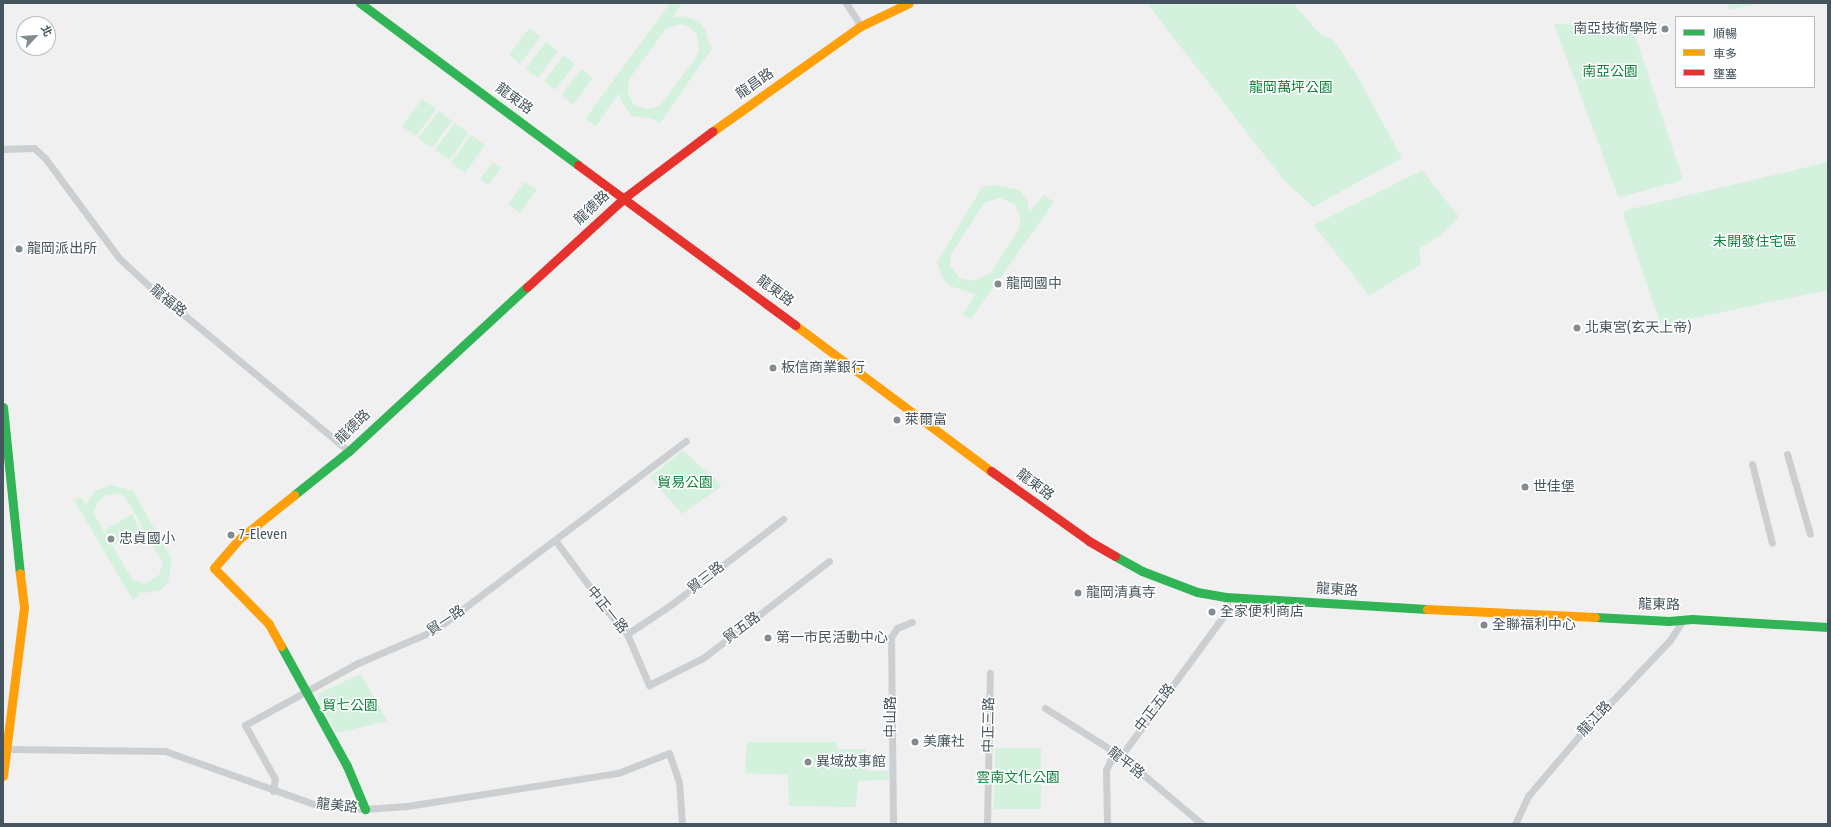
<!DOCTYPE html>
<html>
<head>
<meta charset="utf-8">
<style>
	body { margin:0 }
	#map { position:relative; width:1831px; height:827px; overflow:hidden; background:#f1f0f0; font-family:"Fira Sans Condensed","Noto Sans TC",sans-serif }
	div>[style] { position:absolute }
	[style*='--x'] { left:calc(var(--x)*1px); top:calc(var(--y)*1px); width:calc(var(--w)*1px); rotate:calc(var(--a)*1deg) }
	.green>* { inset:0; background:#d3f1dc }
	.street>* { height:7px; margin:-3.5px; padding:0 3.5px; transform-origin:3.5px; border-radius:3.5px; background:#cccfd1 }
	.fast>* { height:9px; margin:-4.5px; padding:0 4.5px; transform-origin:4.5px; border-radius:4.5px; background:#30b455 }
	.slow>* { height:9px; margin:-4.5px; padding:0 4.5px; transform-origin:4.5px; border-radius:4.5px; background:#ff9f0a }
	.jam>* { height:9px; margin:-4.5px; padding:0 4.5px; transform-origin:4.5px; border-radius:4.5px; background:#e5322d }
	.dots>* { width:11px; height:11px; translate:-50% -50%; box-sizing:border-box; border:2px solid #fff; border-radius:50% }
	span { translate:-50% -50%; white-space:nowrap; text-align:center; line-height:1.15; -webkit-text-stroke:3px #fff; paint-order:stroke }
	.poi-label { font-size:14px; color:#46555d }
	.right { translate:-100% -50%; text-align:right }
	.left { translate:0 -50%; text-align:left }
	.park-label { font-size:14px; color:#12833f }
	.street-label { font-size:14px; color:#46555d }
	.frame { position:absolute; inset:0; border:4px solid #46555d; pointer-events:none }
	.legend { position:absolute; left:1675px; top:16px; width:140px; height:72px; box-sizing:border-box; background:#fff; border:1px solid #b5bbbe; margin:0; padding:5px 7px; list-style:none; font-size:12px; color:#46555d }
	.legend li { display:flex; align-items:center; gap:8px; height:20px }
	.legend b { width:20px; border:1px solid #b5bbbe }
	.north { position:absolute; left:16px; top:16px; width:40px; height:40px; box-sizing:border-box; background:#fff; border:1px solid #b5bbbe; border-radius:50%; rotate:64deg; font-size:11px; font-weight:700; line-height:16px; text-align:center; color:#46555d }
	.north::after { content:''; display:block; margin:auto; width:14px; height:18px; background:#828b90; clip-path:polygon(50% 0,100% 100%,50% 72%,0 100%) }
</style>
</head>
<body>
<div id="map">
	<div class="green">
		<i style="clip-path:polygon(evenodd,670px 3px,681px 5px,673px 18px,683px 16px,698px 21px,705px 29px,709px 44px,713px 47px,660px 123px,653px 119px,632px 116px,622px 102px,619px 93px,596px 126px,585px 119px,670px 3px,681px 24px,688px 26px,697px 34px,699px 50px,696px 58px,660px 106px,646px 109px,634px 105px,628px 94px,629px 79px,666px 29px,681px 24px)"></i>
		<i style="clip-path:polygon(1147px 3px,1293px 3px,1318px 32px,1334px 41px,1355px 72px,1402px 158px,1313px 207px,1287px 183px,1268px 160px)"></i>
		<i style="clip-path:polygon(1728px 3px,1761px 3px,1729px 10px)"></i>
		<i style="clip-path:polygon(1554px 24px,1632px 27px,1683px 180px,1621px 197px,1618px 196px)"></i>
		<i style="clip-path:polygon(529px 28px,540px 37px,520px 64px,509px 55px)"></i>
		<i style="clip-path:polygon(546px 42px,558px 51px,538px 78px,526px 69px)"></i>
		<i style="clip-path:polygon(564px 55px,575px 64px,555px 90px,544px 81px)"></i>
		<i style="clip-path:polygon(581px 69px,593px 78px,573px 105px,561px 95px)"></i>
		<i style="clip-path:polygon(422px 99px,436px 109px,416px 136px,402px 126px)"></i>
		<i style="clip-path:polygon(439px 111px,452px 121px,432px 148px,418px 138px)"></i>
		<i style="clip-path:polygon(455px 123px,469px 133px,449px 160px,435px 150px)"></i>
		<i style="clip-path:polygon(471px 135px,485px 145px,465px 173px,451px 162px)"></i>
		<i style="clip-path:polygon(493px 162px,501px 168px,488px 185px,480px 179px)"></i>
		<i style="clip-path:polygon(1828px 162px,1828px 290px,1666px 324px,1660px 323px,1623px 214px,1626px 210px)"></i>
		<i style="clip-path:polygon(1422px 170px,1459px 217px,1441px 235px,1419px 249px,1421px 264px,1369px 296px,1314px 225px)"></i>
		<i style="clip-path:polygon(525px 182px,537px 190px,520px 213px,508px 204px)"></i>
		<i style="clip-path:polygon(evenodd,994px 185px,1019px 190px,1028px 202px,1029px 213px,1044px 195px,1054px 202px,971px 319px,963px 314px,976px 294px,950px 286px,943px 279px,937px 262px,982px 187px,994px 185px,1000px 198px,1016px 205px,1021px 221px,1019px 229px,990px 274px,973px 281px,959px 278px,950px 265px,951px 254px,984px 203px,1000px 198px)"></i>
		<i style="clip-path:polygon(683px 450px,722px 486px,682px 514px,650px 477px)"></i>
		<i style="clip-path:polygon(evenodd,111px 485px,133px 491px,172px 560px,168px 582px,161px 590px,145px 593px,137px 592px,140px 595px,133px 600px,74px 500px,81px 497px,86px 505px,95px 491px,111px 485px,120px 493px,125px 497px,163px 563px,159px 575px,145px 584px,132px 579px,93px 513px,99px 500px,105px 495px,120px 493px)"></i>
		<i style="clip-path:polygon(132px 514px,140px 530px,114px 545px,105px 530px)"></i>
		<i style="clip-path:polygon(357px 675px,362px 676px,387px 721px,342px 732px,335px 731px,318px 698px,320px 693px)"></i>
		<i style="clip-path:polygon(747px 742px,837px 742px,837px 749px,866px 749px,866px 771px,889px 771px,889px 780px,858px 781px,856px 807px,789px 806px,788px 775px,745px 773px)"></i>
		<i style="clip-path:polygon(995px 748px,1041px 748px,1041px 809px,994px 809px)"></i>
	</div>
	<div class="street">
		<i style="--x:846;--y:3;--w:27;--a:57"></i>
		<i style="--x:3;--y:149;--w:31;--a:-2"></i>
		<i style="--x:34;--y:148;--w:15;--a:42"></i>
		<i style="--x:45;--y:158;--w:124;--a:53.5"></i>
		<i style="--x:119;--y:258;--w:40;--a:43"></i>
		<i style="--x:148;--y:285;--w:261;--a:39.6"></i>
		<i style="--x:1787;--y:454;--w:83;--a:74"></i>
		<i style="--x:1752;--y:464;--w:81;--a:75.8"></i>
		<i style="--x:555;--y:540;--w:91;--a:53.5"></i>
		<i style="--x:609;--y:613;--w:28;--a:49"></i>
		<i style="--x:627;--y:634;--w:56;--a:66.7"></i>
		<i style="--x:649;--y:685;--w:60;--a:-26.6"></i>
		<i style="--x:703;--y:658;--w:159;--a:-37.6"></i>
		<i style="--x:627;--y:634;--w:54;--a:-33.7"></i>
		<i style="--x:672;--y:604;--w:140;--a:-37.4"></i>
		<i style="--x:1045;--y:708;--w:90;--a:32.3"></i>
		<i style="--x:1121;--y:756;--w:106;--a:40"></i>
		<i style="--x:7;--y:749;--w:158;--a:0.7"></i>
		<i style="--x:165;--y:751;--w:161;--a:19.6"></i>
		<i style="--x:317;--y:805;--w:48;--a:4.8"></i>
		<i style="--x:365;--y:809;--w:42;--a:-4.1"></i>
		<i style="--x:407;--y:806;--w:214;--a:-8.9"></i>
		<i style="--x:618;--y:773;--w:55;--a:-21.4"></i>
		<i style="--x:669;--y:753;--w:31;--a:71"></i>
		<i style="--x:679;--y:782;--w:42;--a:85.9"></i>
		<i style="--x:273;--y:791;--w:12;--a:-81"></i>
		<i style="--x:275;--y:779;--w:62;--a:-119.1"></i>
		<i style="--x:245;--y:725;--w:129;--a:-28.8"></i>
		<i style="--x:358;--y:663;--w:84;--a:-23.2"></i>
		<i style="--x:435;--y:630;--w:314;--a:-37"></i>
		<i style="--x:893;--y:824;--w:187;--a:-90.6"></i>
		<i style="--x:891;--y:637;--w:11;--a:-56"></i>
		<i style="--x:897;--y:628;--w:16;--a:-22"></i>
		<i style="--x:987;--y:824;--w:151;--a:-88.9"></i>
		<i style="--x:1107;--y:824;--w:54;--a:-91.1"></i>
		<i style="--x:1106;--y:770;--w:10;--a:-66"></i>
		<i style="--x:1110;--y:761;--w:12;--a:-24"></i>
		<i style="--x:1121;--y:756;--w:181;--a:-53.8"></i>
		<i style="--x:1228;--y:610;--w:13;--a:-99"></i>
		<i style="--x:1515;--y:824;--w:31;--a:-65"></i>
		<i style="--x:1528;--y:796;--w:80;--a:-49.6"></i>
		<i style="--x:1580;--y:735;--w:131;--a:-46.5"></i>
		<i style="--x:1670;--y:640;--w:24;--a:-57"></i>
	</div>
	<div class="fast">
		<i style="--x:360;--y:3;--w:272;--a:36.6"></i>
		<i style="--x:3;--y:407;--w:167;--a:84.2"></i>
		<i style="--x:294;--y:495;--w:70;--a:-38.7"></i>
		<i style="--x:349;--y:451;--w:242;--a:-42.7"></i>
		<i style="--x:1115;--y:556;--w:31;--a:29"></i>
		<i style="--x:1142;--y:571;--w:59;--a:20.9"></i>
		<i style="--x:1197;--y:592;--w:29;--a:10"></i>
		<i style="--x:1226;--y:597;--w:201;--a:3.4"></i>
		<i style="--x:1595;--y:617;--w:74;--a:3.1"></i>
		<i style="--x:1669;--y:621;--w:23;--a:-5"></i>
		<i style="--x:1692;--y:619;--w:136;--a:3.4"></i>
		<i style="--x:281;--y:646;--w:137;--a:61.2"></i>
		<i style="--x:347;--y:766;--w:47;--a:67.3"></i>
	</div>
	<div class="slow">
		<i style="--x:713;--y:131;--w:181;--a:-35.4"></i>
		<i style="--x:861;--y:26;--w:53;--a:-25.6"></i>
		<i style="--x:795;--y:325;--w:244;--a:36.7"></i>
		<i style="--x:1427;--y:609;--w:168;--a:2.7"></i>
		<i style="--x:281;--y:646;--w:25;--a:-119"></i>
		<i style="--x:269;--y:624;--w:78;--a:-134.5"></i>
		<i style="--x:214;--y:568;--w:37;--a:-49"></i>
		<i style="--x:238;--y:540;--w:72;--a:-38.8"></i>
		<i style="--x:3;--y:776;--w:170;--a:-82.9"></i>
		<i style="--x:24;--y:607;--w:34;--a:-97"></i>
	</div>
	<div class="jam">
		<i style="--x:578;--y:165;--w:270;--a:36.4"></i>
		<i style="--x:527;--y:287;--w:132;--a:-42.5"></i>
		<i style="--x:624;--y:198;--w:111;--a:-37"></i>
		<i style="--x:991;--y:471;--w:120;--a:35.5"></i>
		<i style="--x:1089;--y:541;--w:30;--a:30"></i>
	</div>
	<div class="dots">
		<i style="left:1665px;top:29px;background:#828b90"></i>
		<i style="left:19px;top:249px;background:#828b90"></i>
		<i style="left:998px;top:284px;background:#828b90"></i>
		<i style="left:1577px;top:328px;background:#828b90"></i>
		<i style="left:773px;top:368px;background:#828b90"></i>
		<i style="left:897px;top:420px;background:#828b90"></i>
		<i style="left:1525px;top:487px;background:#828b90"></i>
		<i style="left:231px;top:535px;background:#828b90"></i>
		<i style="left:111px;top:539px;background:#828b90"></i>
		<i style="left:1078px;top:593px;background:#828b90"></i>
		<i style="left:1212px;top:612px;background:#828b90"></i>
		<i style="left:1484px;top:625px;background:#828b90"></i>
		<i style="left:768px;top:638px;background:#828b90"></i>
		<i style="left:915px;top:742px;background:#828b90"></i>
		<i style="left:808px;top:762px;background:#828b90"></i>
	</div>
	<div class="poi-label">
		<span class="right" style="left:1657px;top:29px">南亞技術學院</span>
		<span class="left" style="left:27px;top:249px">龍岡派出所</span>
		<span class="left" style="left:1006px;top:284px">龍岡國中</span>
		<span class="left" style="left:1585px;top:328px">北東宮(玄天上帝)</span>
		<span class="left" style="left:781px;top:368px">板信商業銀行</span>
		<span class="left" style="left:905px;top:420px">萊爾富</span>
		<span class="left" style="left:1533px;top:487px">世佳堡</span>
		<span class="left" style="left:239px;top:535px">7-Eleven</span>
		<span class="left" style="left:119px;top:539px">忠貞國小</span>
		<span class="left" style="left:1086px;top:593px">龍岡清真寺</span>
		<span class="left" style="left:1220px;top:612px">全家便利商店</span>
		<span class="left" style="left:1492px;top:625px">全聯福利中心</span>
		<span class="left" style="left:776px;top:638px">第一市民活動中心</span>
		<span class="left" style="left:923px;top:742px">美廉社</span>
		<span class="left" style="left:816px;top:762px">異域故事館</span>
	</div>
	<div class="park-label">
		<span style="left:1610px;top:72px">南亞公園</span>
		<span style="left:1291px;top:88px">龍岡萬坪公園</span>
		<span style="left:1755px;top:242px">未開發住宅區</span>
		<span style="left:685px;top:483px">貿易公園</span>
		<span style="left:350px;top:706px">貿七公園</span>
		<span style="left:1018px;top:778px">雲南文化公園</span>
	</div>
	<div class="street-label">
		<span style="left:755px;top:84px;rotate:-35deg">龍昌路</span>
		<span style="left:514px;top:99px;rotate:36deg">龍東路</span>
		<span style="left:592px;top:208px;rotate:-43deg">龍德路</span>
		<span style="left:775px;top:291px;rotate:36deg">龍東路</span>
		<span style="left:168px;top:301px;rotate:39deg">龍福路</span>
		<span style="left:353px;top:427px;rotate:-44deg">龍德路</span>
		<span style="left:1035px;top:485px;rotate:37deg">龍東路</span>
		<span style="left:706px;top:578px;rotate:-38deg">貿三路</span>
		<span style="left:1337px;top:590px;rotate:4deg">龍東路</span>
		<span style="left:1659px;top:605px;rotate:1deg">龍東路</span>
		<span style="left:607px;top:610px;rotate:51deg">中正一路</span>
		<span style="left:446px;top:621px;rotate:-34deg">貿一路</span>
		<span style="left:742px;top:628px;rotate:-37deg">貿五路</span>
		<span style="left:1155px;top:708px;rotate:-53deg">中正五路</span>
		<span style="left:891px;top:717px;rotate:-90deg">中山路</span>
		<span style="left:1595px;top:719px;rotate:-47deg">龍江路</span>
		<span style="left:989px;top:725px;rotate:-89deg">中正三路</span>
		<span style="left:1126px;top:763px;rotate:38deg">龍平路</span>
		<span style="left:337px;top:806px;rotate:6deg">龍美路</span>
	</div>
	<div class="frame"></div>
	<ul class="legend">
	<li><b style="height:5px;background:#30b455"></b>順暢</li>
	<li><b style="height:5px;background:#ff9f0a"></b>車多</li>
	<li><b style="height:5px;background:#e5322d"></b>壅塞</li>
	</ul>
	<div class="north">北</div>
</div>
</body>
</html>
